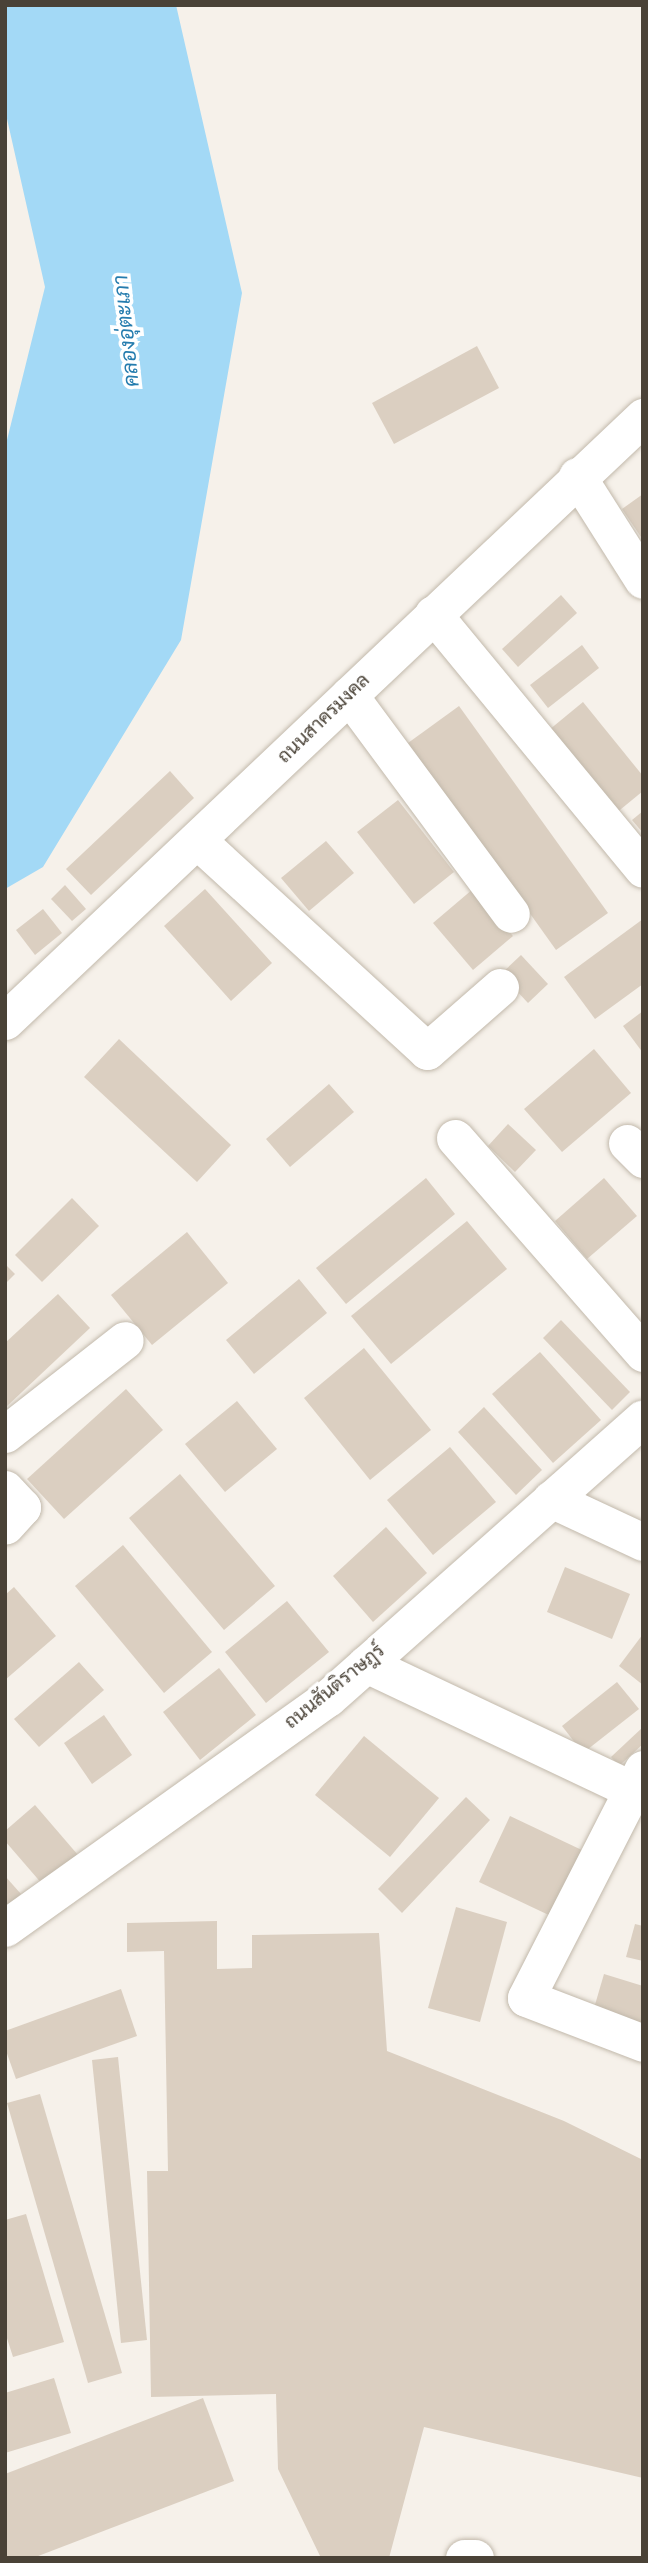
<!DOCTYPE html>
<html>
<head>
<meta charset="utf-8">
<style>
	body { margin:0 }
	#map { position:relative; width:648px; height:2563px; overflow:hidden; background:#f6f1ea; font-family:"Nunito Sans",Sarabun,sans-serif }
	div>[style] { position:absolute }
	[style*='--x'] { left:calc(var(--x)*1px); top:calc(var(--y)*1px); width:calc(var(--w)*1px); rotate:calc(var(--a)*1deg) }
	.water>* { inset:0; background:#a3d9f6 }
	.building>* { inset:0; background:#dbcfc1 }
	.roads { filter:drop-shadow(0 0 2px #c2b9ab) drop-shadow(0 0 2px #c2b9ab) }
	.minor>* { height:37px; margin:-18.5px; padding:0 18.5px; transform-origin:18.5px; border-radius:18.5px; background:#fff }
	span { translate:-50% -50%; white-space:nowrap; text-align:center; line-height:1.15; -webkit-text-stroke:7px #fff; paint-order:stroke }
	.street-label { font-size:19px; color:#4a4237 }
	.water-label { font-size:21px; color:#257cae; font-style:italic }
	.frame { position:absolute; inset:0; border:7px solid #4a4237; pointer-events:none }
</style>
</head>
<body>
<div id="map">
	<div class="water">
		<i style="clip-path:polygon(5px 5px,176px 5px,242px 293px,181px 640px,43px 867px,5px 889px,5px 448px,45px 287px,5px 110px)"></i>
	</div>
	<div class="building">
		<i style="clip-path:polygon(477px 346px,499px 388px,394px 444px,372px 403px)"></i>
		<i style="clip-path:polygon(643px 494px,643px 540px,622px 509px)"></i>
		<i style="clip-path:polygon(561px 595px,577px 613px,518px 667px,502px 649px)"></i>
		<i style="clip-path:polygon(582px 645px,599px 668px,548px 708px,530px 685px)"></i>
		<i style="clip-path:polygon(583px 702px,643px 776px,643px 791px,615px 814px,549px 730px)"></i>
		<i style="clip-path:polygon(459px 706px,608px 913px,556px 950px,408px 743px)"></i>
		<i style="clip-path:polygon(170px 771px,194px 798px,91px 895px,66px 869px)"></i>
		<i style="clip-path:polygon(398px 800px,454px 872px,414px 904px,357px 832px)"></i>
		<i style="clip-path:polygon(643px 811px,643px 833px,632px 820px)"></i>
		<i style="clip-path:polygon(326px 841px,354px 873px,309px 911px,281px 878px)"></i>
		<i style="clip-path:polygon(65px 885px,86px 909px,72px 921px,51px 899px)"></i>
		<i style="clip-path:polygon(205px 889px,272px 963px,231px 1001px,164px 926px)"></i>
		<i style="clip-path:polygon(473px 889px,513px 936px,473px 970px,433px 923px)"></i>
		<i style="clip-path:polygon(43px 909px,62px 933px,35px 955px,16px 930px)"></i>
		<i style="clip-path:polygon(643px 919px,643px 984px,595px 1019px,564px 977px)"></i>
		<i style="clip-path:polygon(521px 955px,548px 984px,528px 1003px,501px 974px)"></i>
		<i style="clip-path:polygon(643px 1011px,643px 1053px,623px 1026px)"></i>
		<i style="clip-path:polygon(119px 1039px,231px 1145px,197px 1182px,84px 1077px)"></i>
		<i style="clip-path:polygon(594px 1049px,631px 1093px,562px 1152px,524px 1109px)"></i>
		<i style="clip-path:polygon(329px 1084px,354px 1112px,290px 1167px,266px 1139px)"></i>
		<i style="clip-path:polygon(508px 1124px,536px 1150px,515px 1172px,488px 1146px)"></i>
		<i style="clip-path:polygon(426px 1178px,455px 1214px,346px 1304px,316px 1268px)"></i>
		<i style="clip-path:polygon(604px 1178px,637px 1216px,587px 1259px,555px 1221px)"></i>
		<i style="clip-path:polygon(72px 1198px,99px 1226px,42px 1282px,15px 1255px)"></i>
		<i style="clip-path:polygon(467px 1221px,507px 1269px,391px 1364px,351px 1316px)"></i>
		<i style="clip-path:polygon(187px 1232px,228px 1283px,152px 1345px,111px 1295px)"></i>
		<i style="clip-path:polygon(5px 1264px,15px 1274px,5px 1284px)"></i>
		<i style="clip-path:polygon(299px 1279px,327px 1313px,254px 1374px,226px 1340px)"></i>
		<i style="clip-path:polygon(58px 1294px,90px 1328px,5px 1408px,5px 1343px)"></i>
		<i style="clip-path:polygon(561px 1320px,630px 1392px,612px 1410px,543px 1338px)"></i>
		<i style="clip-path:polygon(364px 1348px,431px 1430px,370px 1480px,304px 1398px)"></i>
		<i style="clip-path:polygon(540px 1352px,601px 1420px,553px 1463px,492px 1394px)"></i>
		<i style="clip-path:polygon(126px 1389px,163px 1430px,64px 1519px,27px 1479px)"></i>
		<i style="clip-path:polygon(237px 1401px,277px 1449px,225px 1492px,185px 1444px)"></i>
		<i style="clip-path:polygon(484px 1407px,542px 1470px,516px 1495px,458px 1432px)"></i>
		<i style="clip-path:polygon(450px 1447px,496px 1502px,433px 1555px,387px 1500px)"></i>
		<i style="clip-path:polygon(180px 1474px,275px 1586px,224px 1630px,129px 1518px)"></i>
		<i style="clip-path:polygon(386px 1527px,427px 1573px,373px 1622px,333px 1576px)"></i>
		<i style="clip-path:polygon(123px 1545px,212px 1652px,164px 1693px,75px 1586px)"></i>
		<i style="clip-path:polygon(565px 1567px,630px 1594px,612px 1639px,547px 1612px)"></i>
		<i style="clip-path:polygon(14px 1587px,56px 1636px,5px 1680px,5px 1595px)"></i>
		<i style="clip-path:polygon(287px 1601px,329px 1652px,266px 1703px,225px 1652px)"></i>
		<i style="clip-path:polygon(643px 1634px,643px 1685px,619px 1666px)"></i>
		<i style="clip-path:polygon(79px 1662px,104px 1690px,39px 1747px,14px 1719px)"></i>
		<i style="clip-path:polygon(219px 1668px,256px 1715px,200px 1760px,163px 1712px)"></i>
		<i style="clip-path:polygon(617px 1682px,639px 1709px,583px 1753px,562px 1726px)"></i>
		<i style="clip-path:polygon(104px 1715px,132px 1755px,92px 1784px,64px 1743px)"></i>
		<i style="clip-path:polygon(643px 1727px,643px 1744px,619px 1766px,611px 1757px)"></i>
		<i style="clip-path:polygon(364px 1736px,439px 1798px,390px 1857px,315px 1795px)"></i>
		<i style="clip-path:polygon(466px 1797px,490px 1820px,402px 1913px,378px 1889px)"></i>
		<i style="clip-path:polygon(35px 1805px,78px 1855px,43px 1885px,5px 1841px,5px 1831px)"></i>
		<i style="clip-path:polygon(510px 1816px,586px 1852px,555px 1918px,479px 1882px)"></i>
		<i style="clip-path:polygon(5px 1876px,21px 1894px,5px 1909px)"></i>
		<i style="clip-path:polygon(456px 1907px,507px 1922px,480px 2022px,428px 2008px)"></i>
		<i style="clip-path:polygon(217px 1921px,217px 1969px,252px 1968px,252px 1935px,379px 1933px,387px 2051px,564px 2121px,643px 2160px,643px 2478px,424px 2427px,389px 2558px,321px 2558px,278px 2469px,276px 2394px,151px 2397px,147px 2171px,168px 2171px,164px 1951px,127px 1952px,127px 1923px)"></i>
		<i style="clip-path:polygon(635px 1924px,643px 1926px,643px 1961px,626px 1957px)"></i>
		<i style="clip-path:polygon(604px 1974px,643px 1986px,643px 2030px,592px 2015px)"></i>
		<i style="clip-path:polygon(121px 1989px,137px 2036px,16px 2079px,5px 2048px,5px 2031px)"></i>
		<i style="clip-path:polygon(118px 2057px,147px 2340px,121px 2343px,92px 2060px)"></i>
		<i style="clip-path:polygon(40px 2094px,122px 2373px,88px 2383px,7px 2103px)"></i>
		<i style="clip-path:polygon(26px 2214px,64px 2342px,13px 2357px,5px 2332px,5px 2220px)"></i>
		<i style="clip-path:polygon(54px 2378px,71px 2433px,5px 2453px,5px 2393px)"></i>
		<i style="clip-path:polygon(203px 2398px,234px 2481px,33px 2558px,5px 2558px,5px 2474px)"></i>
	</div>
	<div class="roads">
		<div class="minor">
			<i style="--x:577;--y:476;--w:123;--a:57.6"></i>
			<i style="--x:433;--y:614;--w:330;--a:50.5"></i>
			<i style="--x:349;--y:695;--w:272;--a:53.5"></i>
			<i style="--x:197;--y:840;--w:312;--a:42.5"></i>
			<i style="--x:427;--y:1051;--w:97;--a:-41.2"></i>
			<i style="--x:5;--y:1021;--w:879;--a:-43.43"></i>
			<i style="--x:455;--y:1138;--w:286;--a:48.8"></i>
			<i style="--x:627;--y:1143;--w:23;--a:45"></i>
			<i style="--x:5;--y:1434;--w:152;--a:-38.1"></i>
			<i style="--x:5;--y:1489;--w:25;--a:47"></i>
			<i style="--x:22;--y:1507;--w:25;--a:132"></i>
			<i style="--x:551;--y:1499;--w:102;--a:25.1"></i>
			<i style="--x:366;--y:1664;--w:306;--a:25.3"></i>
			<i style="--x:643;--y:1769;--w:257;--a:117.1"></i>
			<i style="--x:526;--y:1998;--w:125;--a:21"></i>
			<i style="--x:5;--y:1928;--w:397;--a:-35.5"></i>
			<i style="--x:328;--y:1698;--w:421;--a:-41.6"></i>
			<i style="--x:464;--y:2558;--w:11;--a:0"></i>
		</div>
	</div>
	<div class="street-label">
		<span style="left:324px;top:719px;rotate:-44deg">ถนนสาครมงคล</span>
		<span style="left:335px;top:1687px;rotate:-39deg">ถนนสันติราษฎร์</span>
	</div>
	<div class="water-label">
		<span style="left:126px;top:331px;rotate:-96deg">คลองอุ่ตะเภา</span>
	</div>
	<div class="frame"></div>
</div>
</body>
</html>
